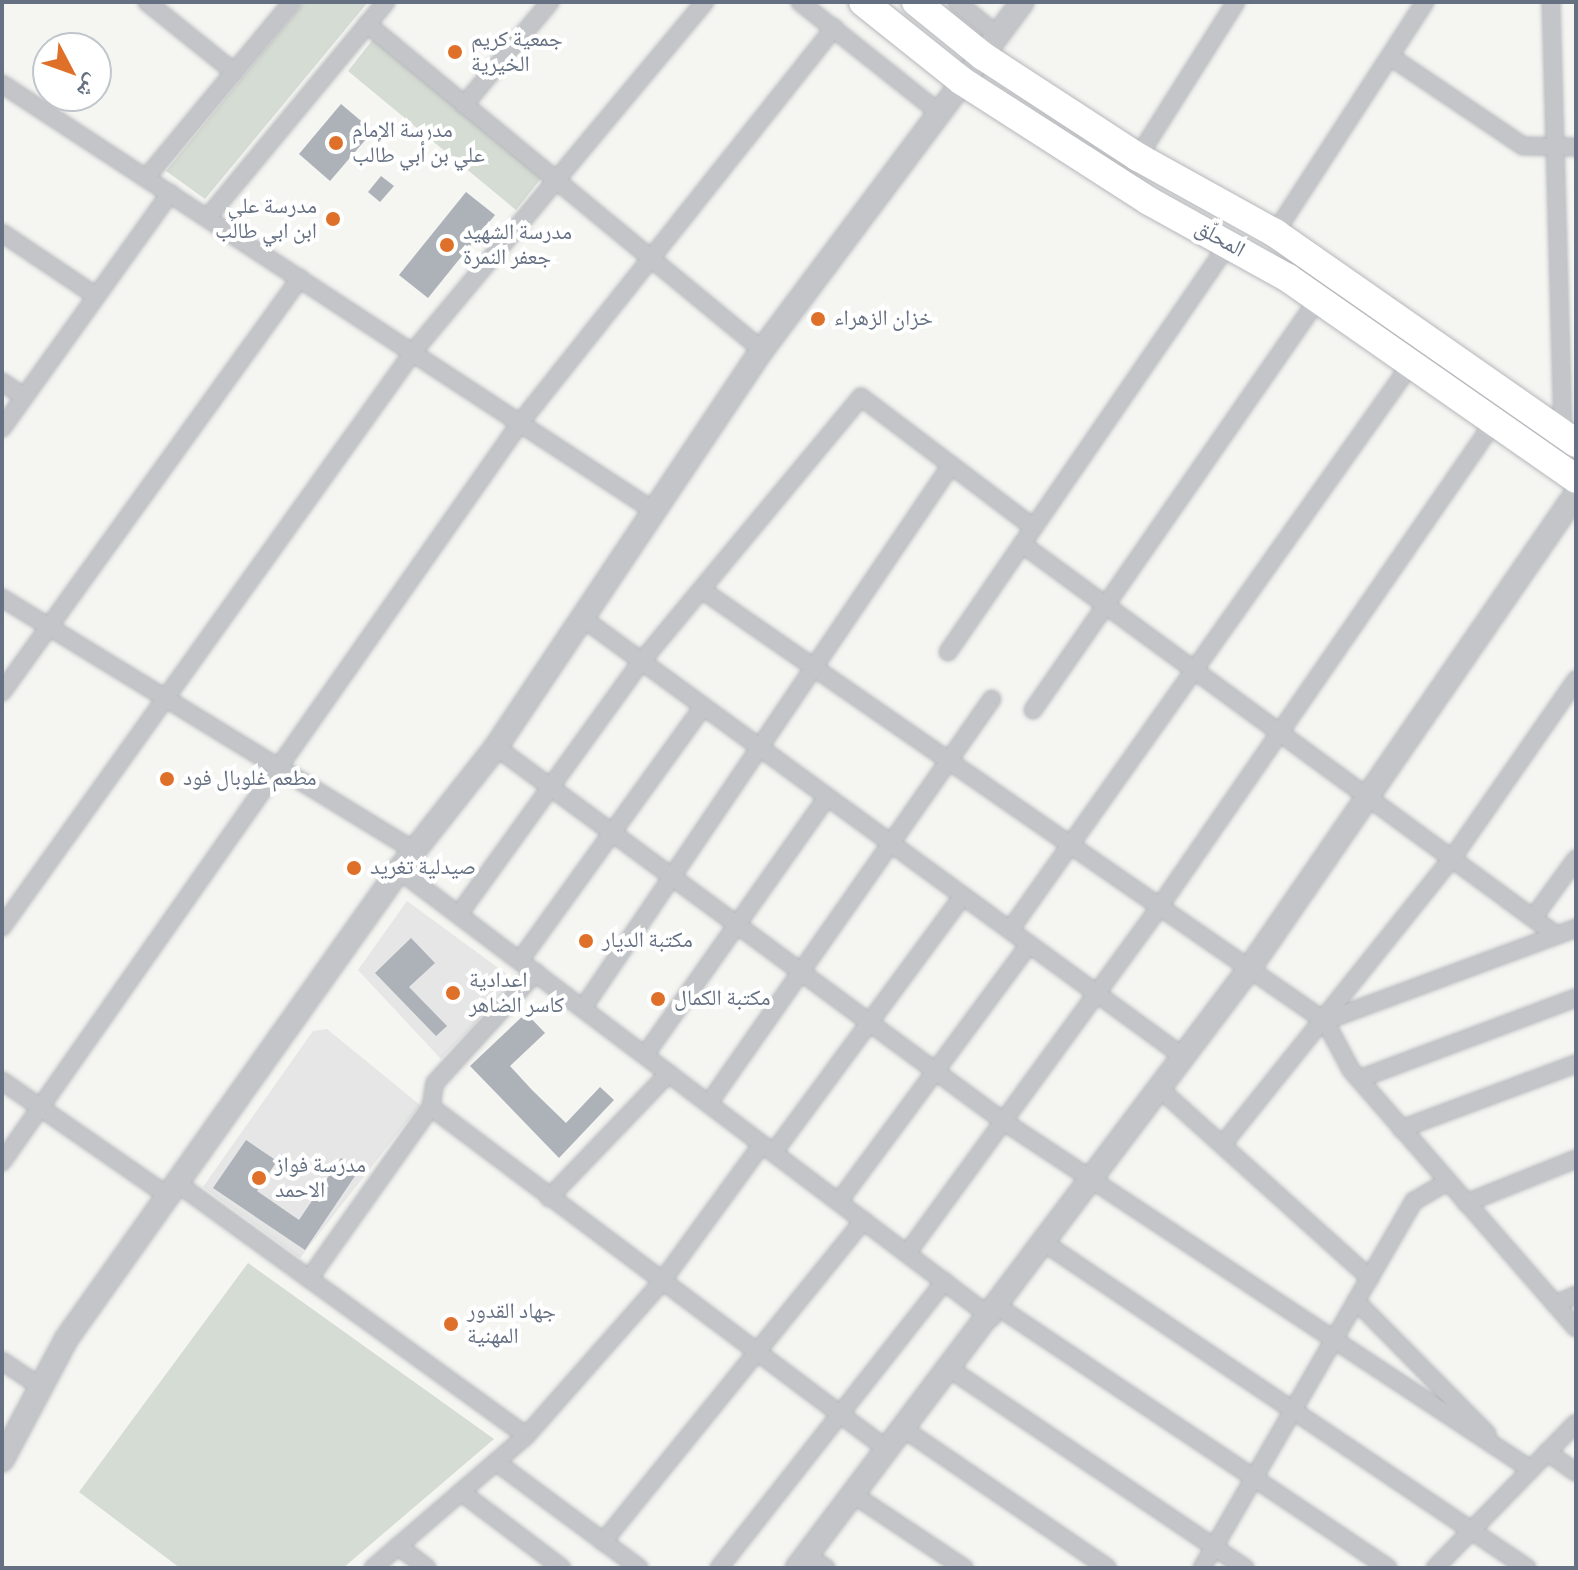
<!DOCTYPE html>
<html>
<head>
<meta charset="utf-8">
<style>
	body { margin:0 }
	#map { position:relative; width:1578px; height:1570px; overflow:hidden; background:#f5f5f2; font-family:"Source Sans 3","Noto Naskh Arabic",sans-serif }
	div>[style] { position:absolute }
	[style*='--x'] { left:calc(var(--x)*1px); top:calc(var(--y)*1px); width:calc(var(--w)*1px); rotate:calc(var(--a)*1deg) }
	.built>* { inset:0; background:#e5e6e5 }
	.green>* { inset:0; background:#d5dcd3 }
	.building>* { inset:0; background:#acb2b8 }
	.roads { filter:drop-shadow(0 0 2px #b5b7bb) drop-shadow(0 0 2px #b5b7bb) }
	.minor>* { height:16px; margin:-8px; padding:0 8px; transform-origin:8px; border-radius:8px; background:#c3c5c9 }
	.tertiary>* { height:22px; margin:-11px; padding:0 11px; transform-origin:11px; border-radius:11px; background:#c3c5c9 }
	.trunk>* { height:28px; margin:-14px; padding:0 14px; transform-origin:14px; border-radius:14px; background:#fff }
	.dots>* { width:22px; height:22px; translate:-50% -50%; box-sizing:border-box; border:4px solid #fff; border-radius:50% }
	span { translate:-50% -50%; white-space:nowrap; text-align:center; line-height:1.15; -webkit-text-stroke:8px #fff; paint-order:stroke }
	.poi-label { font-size:22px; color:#657082 }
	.left { translate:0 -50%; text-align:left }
	.right { translate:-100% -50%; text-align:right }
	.street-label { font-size:22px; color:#657082 }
	.frame { position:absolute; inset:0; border:4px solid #657082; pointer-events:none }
	.north { position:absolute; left:32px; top:32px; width:80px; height:80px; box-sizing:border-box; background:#fff; border:2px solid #c1c6cd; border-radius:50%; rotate:131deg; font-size:22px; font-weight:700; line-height:32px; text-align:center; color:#657082 }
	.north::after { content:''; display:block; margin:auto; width:28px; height:36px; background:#de7029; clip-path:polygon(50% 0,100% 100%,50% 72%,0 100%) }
</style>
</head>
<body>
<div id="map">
	<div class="built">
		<i style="clip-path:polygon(407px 901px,516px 981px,441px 1059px,358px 970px)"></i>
		<i style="clip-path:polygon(327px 1029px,420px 1105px,300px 1258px,203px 1187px,313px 1031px)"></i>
	</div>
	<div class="green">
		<i style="clip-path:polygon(304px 2px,368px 2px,205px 199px,166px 171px)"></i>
		<i style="clip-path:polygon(374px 38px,543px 176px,516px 210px,348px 71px)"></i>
		<i style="clip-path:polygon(248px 1263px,494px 1439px,343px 1568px,180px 1568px,79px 1492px)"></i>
	</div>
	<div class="building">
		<i style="clip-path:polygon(341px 104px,373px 131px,330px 181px,299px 154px)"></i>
		<i style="clip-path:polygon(381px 176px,394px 186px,380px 202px,368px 192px)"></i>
		<i style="clip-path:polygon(466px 192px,495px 215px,428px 298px,399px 275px)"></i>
		<i style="clip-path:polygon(411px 938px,435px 963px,409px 987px,447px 1026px,436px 1036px,375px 973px)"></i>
		<i style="clip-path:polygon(526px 1013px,545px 1033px,510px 1066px,532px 1090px,566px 1123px,600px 1087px,614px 1100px,559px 1158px,470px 1066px)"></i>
		<i style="clip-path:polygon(246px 1140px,277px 1161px,257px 1191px,299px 1220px,341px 1158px,359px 1170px,305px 1250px,213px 1188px)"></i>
	</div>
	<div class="roads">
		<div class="minor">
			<i style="--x:147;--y:2;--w:112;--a:38.8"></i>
			<i style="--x:800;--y:2;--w:175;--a:38.5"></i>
			<i style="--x:957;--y:2;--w:52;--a:39.5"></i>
			<i style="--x:1551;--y:2;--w:431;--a:88.4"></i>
			<i style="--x:367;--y:24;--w:512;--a:39.53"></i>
			<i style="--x:1391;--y:57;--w:159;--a:34"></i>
			<i style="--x:1523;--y:146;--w:53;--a:1.1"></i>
			<i style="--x:2;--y:84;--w:776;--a:33.22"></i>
			<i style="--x:464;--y:105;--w:134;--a:-50.1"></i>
			<i style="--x:1138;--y:157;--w:183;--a:-57.7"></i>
			<i style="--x:146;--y:178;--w:229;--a:-50.3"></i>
			<i style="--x:208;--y:217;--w:279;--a:-50.4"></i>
			<i style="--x:2;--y:233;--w:113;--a:33.8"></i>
			<i style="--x:1275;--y:233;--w:275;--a:-57"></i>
			<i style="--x:2;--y:382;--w:27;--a:34"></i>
			<i style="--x:2;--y:428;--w:289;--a:-54.4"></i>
			<i style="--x:1022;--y:544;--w:662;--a:36.21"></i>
			<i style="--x:702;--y:590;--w:758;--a:34.68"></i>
			<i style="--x:1325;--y:1021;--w:268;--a:-20.3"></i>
			<i style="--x:2;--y:598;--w:484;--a:31.5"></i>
			<i style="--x:581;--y:617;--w:748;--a:36.13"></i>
			<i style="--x:948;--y:652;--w:498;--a:-55.5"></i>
			<i style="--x:2;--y:692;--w:510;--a:-54.25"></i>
			<i style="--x:1033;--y:710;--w:500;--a:-55.26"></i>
			<i style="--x:496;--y:747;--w:630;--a:36.42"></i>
			<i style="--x:1003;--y:1121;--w:632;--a:33.44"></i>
			<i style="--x:399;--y:870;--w:743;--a:37.07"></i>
			<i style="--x:459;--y:914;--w:311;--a:-54.2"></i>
			<i style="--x:641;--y:662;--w:344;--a:-50.3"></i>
			<i style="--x:861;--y:397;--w:216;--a:37.1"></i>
			<i style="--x:1533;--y:918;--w:73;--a:-53.9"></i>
			<i style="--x:2;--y:927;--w:707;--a:-54.44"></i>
			<i style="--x:413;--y:352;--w:456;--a:-50.2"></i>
			<i style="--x:1010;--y:930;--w:694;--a:-54.68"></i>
			<i style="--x:521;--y:959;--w:311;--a:-54.2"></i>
			<i style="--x:583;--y:1008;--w:656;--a:-55.87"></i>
			<i style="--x:1325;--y:1021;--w:55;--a:62"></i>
			<i style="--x:1351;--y:1070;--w:342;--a:48.9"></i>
			<i style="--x:645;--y:1055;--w:316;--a:-54.8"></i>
			<i style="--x:1359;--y:1079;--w:232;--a:-20.5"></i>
			<i style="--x:2;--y:1081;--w:202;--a:34.7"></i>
			<i style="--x:1161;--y:1090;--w:281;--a:42"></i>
			<i style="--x:709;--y:1103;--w:493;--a:-55"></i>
			<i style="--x:431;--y:1107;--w:24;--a:-81"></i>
			<i style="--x:435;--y:1083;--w:150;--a:-47.7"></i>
			<i style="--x:1401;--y:1129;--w:187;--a:-20.4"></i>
			<i style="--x:1223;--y:1144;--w:368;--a:-51.3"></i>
			<i style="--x:1453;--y:857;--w:216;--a:-55.2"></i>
			<i style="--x:774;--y:1152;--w:318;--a:-53.6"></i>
			<i style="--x:2;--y:1162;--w:902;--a:-54.97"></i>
			<i style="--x:520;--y:423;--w:505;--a:-51.52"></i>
			<i style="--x:177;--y:1183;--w:431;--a:35.9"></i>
			<i style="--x:549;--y:1198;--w:173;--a:-46.2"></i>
			<i style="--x:840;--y:1200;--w:317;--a:-53.5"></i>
			<i style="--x:1466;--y:1203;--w:118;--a:-21.8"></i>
			<i style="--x:1046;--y:1244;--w:580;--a:33.96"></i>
			<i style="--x:908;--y:1252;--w:428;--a:-53.9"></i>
			<i style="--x:1160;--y:906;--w:588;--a:-55.39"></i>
			<i style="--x:309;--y:1279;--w:211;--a:-54.7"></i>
			<i style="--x:431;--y:1107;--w:566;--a:36.89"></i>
			<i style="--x:1356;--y:1301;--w:187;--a:45.4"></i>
			<i style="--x:1555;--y:1304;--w:23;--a:-23"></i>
			<i style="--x:1000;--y:1308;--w:467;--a:33.8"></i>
			<i style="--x:2;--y:1361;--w:47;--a:33.7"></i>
			<i style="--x:950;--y:1369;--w:356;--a:34"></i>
			<i style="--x:901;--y:1427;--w:250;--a:34.3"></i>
			<i style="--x:1547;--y:1452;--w:35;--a:35"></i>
			<i style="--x:496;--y:1462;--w:178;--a:36.5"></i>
			<i style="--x:461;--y:1492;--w:126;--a:37"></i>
			<i style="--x:851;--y:1493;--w:136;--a:33.6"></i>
			<i style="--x:603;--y:1542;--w:414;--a:-51"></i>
			<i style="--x:398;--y:1546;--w:36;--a:37"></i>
			<i style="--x:806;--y:1555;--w:24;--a:33"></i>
			<i style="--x:373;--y:1568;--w:202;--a:-40.8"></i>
			<i style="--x:526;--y:1436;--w:203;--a:-48.6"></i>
			<i style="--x:660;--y:1284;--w:173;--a:-53.9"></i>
			<i style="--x:719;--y:1568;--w:365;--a:-51.8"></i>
			<i style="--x:1202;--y:1568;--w:424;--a:-60"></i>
			<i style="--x:1414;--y:1201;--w:38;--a:-30"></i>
			<i style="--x:1435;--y:1568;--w:202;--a:-45.8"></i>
		</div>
		<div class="tertiary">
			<i style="--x:2;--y:1460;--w:138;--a:-62"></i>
			<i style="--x:67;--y:1338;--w:574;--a:-54.65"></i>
			<i style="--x:399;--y:870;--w:157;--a:-51.7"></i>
			<i style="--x:496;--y:747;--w:478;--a:-56.2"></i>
			<i style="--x:762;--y:350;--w:434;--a:-53.2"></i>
			<i style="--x:797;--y:1568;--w:750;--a:-52.96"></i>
			<i style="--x:1249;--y:969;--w:577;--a:-55.46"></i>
		</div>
		<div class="trunk">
			<i style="--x:863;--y:2;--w:127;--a:38.6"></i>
			<i style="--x:962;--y:81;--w:222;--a:32.7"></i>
			<i style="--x:1149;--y:201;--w:159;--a:29"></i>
			<i style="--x:1288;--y:278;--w:351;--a:34.9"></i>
			<i style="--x:916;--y:2;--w:86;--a:38.9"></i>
			<i style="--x:983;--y:56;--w:185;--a:33.1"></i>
			<i style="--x:1138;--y:157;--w:157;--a:29"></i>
			<i style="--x:1275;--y:233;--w:367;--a:34.9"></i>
		</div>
	</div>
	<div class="dots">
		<i style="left:455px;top:52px;background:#de7029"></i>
		<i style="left:336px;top:143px;background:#de7029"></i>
		<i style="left:333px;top:219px;background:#de7029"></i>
		<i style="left:447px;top:245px;background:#de7029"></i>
		<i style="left:818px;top:319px;background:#de7029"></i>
		<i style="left:167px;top:779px;background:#de7029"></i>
		<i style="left:354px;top:868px;background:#de7029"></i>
		<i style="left:586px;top:941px;background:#de7029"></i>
		<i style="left:453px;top:993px;background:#de7029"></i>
		<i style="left:658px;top:999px;background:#de7029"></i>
		<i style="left:259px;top:1178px;background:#de7029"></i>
		<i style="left:451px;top:1324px;background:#de7029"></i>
	</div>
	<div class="poi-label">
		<span class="left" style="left:471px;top:52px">جمعية كريم<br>الخيرية</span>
		<span class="left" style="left:352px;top:143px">مدرسة الإمام<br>علي بن أبي طالب</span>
		<span class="right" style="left:317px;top:219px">مدرسة علي<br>ابن ابي طالب</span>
		<span class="left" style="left:463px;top:245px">مدرسة الشهيد<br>جعفر النمرة</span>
		<span class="left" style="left:834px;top:319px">خزان الزهراء</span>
		<span class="left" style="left:183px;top:779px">مطعم غلوبال فود</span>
		<span class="left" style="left:370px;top:868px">صيدلية تغريد</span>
		<span class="left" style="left:602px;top:941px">مكتبة الديار</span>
		<span class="left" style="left:469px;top:993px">اعدادية<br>كاسر الضاهر</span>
		<span class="left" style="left:674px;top:999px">مكتبة الكمال</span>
		<span class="left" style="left:275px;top:1178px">مدرسة فواز<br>الاحمد</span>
		<span class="left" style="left:467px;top:1324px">جهاد القدور<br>المهنية</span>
	</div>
	<div class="street-label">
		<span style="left:1220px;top:239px;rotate:29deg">المحلّق</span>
	</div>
	<div class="frame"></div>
	<div class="north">ش</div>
</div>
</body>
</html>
